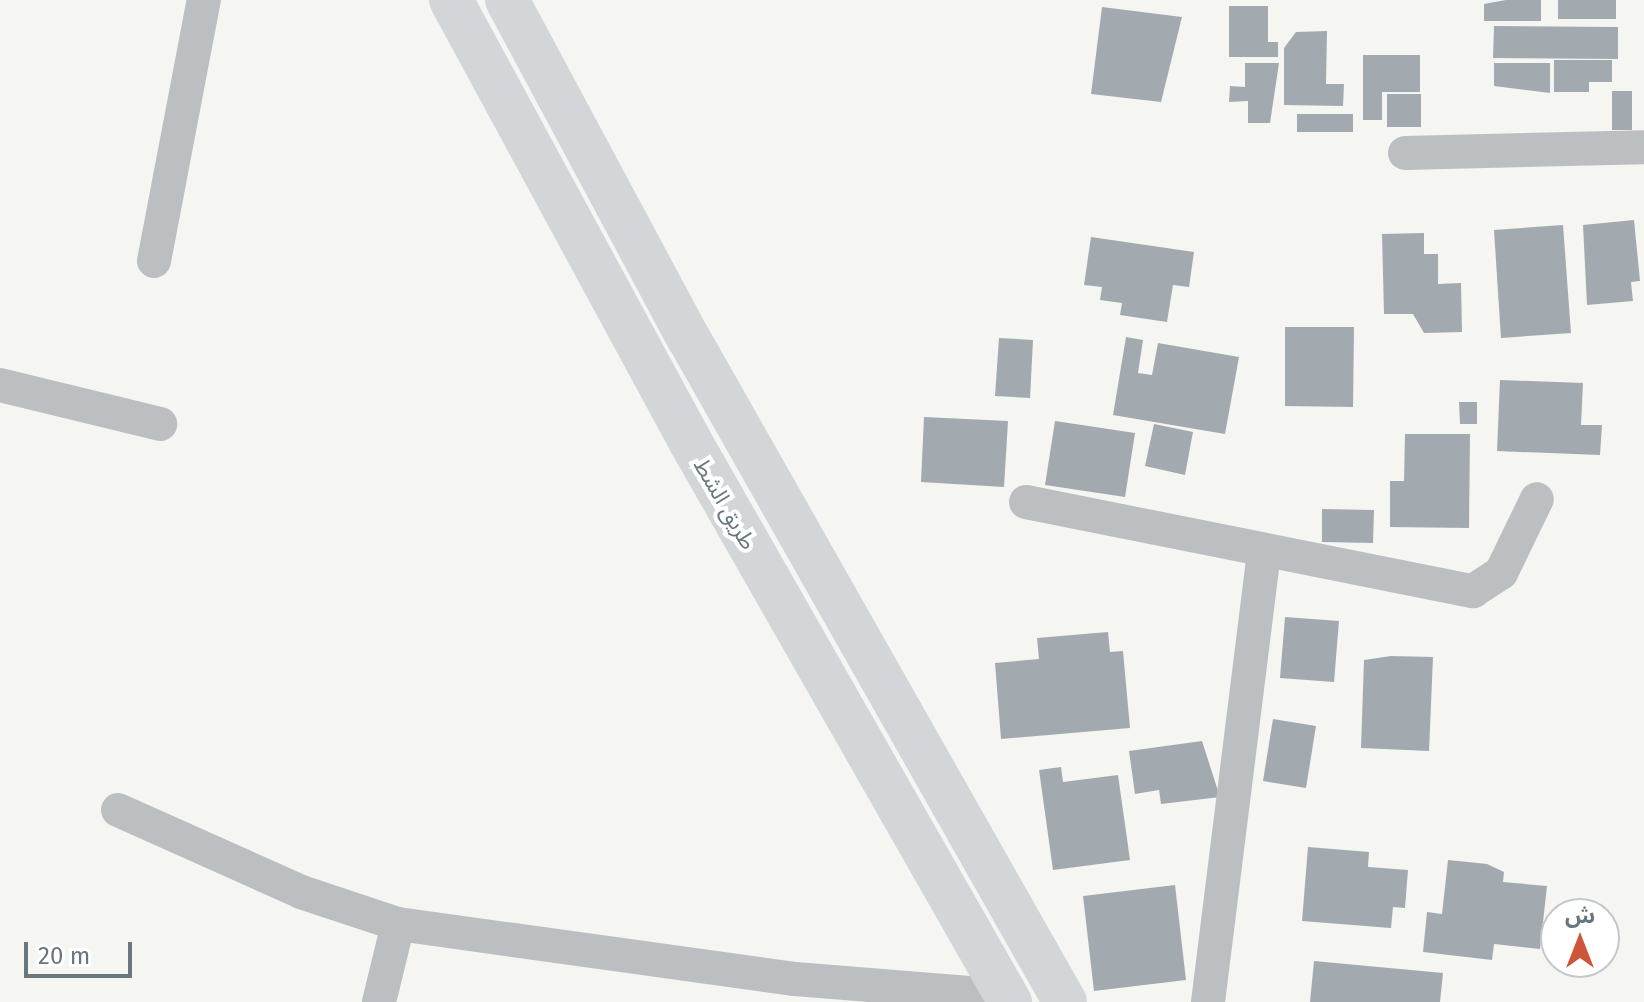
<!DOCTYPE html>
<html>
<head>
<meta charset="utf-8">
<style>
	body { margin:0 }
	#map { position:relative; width:1644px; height:1002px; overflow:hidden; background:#f5f5f2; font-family:"Fira Sans","Noto Sans Arabic",sans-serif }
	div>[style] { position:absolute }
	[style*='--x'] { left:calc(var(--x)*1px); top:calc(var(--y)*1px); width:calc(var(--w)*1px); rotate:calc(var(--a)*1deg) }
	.building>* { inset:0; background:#a3aaaf }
	.minor>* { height:34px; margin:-17px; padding:0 17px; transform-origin:17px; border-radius:17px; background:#bbbfc2 }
	.trunk>* { height:44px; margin:-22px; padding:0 22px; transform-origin:22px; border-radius:22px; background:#d2d6d9 }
	span { translate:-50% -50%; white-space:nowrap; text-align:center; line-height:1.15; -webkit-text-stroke:8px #fff; paint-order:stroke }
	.street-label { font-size:22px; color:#687680 }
	.north { position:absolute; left:1540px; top:898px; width:80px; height:80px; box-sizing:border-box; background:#fff; border:2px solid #c3c8cc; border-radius:50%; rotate:0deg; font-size:22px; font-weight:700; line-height:32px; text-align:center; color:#687680 }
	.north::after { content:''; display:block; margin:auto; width:28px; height:36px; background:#cd553a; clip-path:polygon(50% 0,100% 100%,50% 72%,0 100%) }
	.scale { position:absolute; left:24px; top:942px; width:108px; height:36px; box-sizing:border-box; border:4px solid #687680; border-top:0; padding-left:10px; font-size:24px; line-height:28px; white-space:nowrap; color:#687680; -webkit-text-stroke:6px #fff; paint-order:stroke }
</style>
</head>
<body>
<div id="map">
	<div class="building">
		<i style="clip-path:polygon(1506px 0,1541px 0,1541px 21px,1484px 21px,1484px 4px)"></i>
		<i style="clip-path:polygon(1558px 0,1616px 0,1616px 19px,1558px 19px)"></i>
		<i style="clip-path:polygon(1229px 6px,1268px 6px,1268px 42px,1278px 42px,1278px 57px,1229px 57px)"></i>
		<i style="clip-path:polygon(1102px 7px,1182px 17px,1161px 102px,1091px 94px)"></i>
		<i style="clip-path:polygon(1494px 26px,1618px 27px,1618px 59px,1493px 58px)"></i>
		<i style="clip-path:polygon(1327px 31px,1326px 84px,1344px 84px,1343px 106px,1284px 105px,1284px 48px,1296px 32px)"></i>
		<i style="clip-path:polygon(1363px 55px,1420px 55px,1420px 92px,1382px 92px,1382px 120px,1363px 120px)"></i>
		<i style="clip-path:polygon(1554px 60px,1612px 60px,1612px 82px,1589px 82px,1589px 92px,1554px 92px)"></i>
		<i style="clip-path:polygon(1245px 63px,1279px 63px,1270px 123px,1248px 123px,1248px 101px,1229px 102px,1230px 86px,1245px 87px)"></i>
		<i style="clip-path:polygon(1494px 63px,1550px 63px,1550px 93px,1494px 86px)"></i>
		<i style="clip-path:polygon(1612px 91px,1632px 91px,1632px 130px,1612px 130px)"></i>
		<i style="clip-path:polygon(1387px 94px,1421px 94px,1421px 127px,1387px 127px)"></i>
		<i style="clip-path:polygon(1297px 114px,1353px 114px,1353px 132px,1297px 132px)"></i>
		<i style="clip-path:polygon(1634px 220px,1640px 281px,1631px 282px,1633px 301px,1587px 305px,1583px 225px)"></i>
		<i style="clip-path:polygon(1563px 225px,1571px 333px,1501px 338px,1494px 230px)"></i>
		<i style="clip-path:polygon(1424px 233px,1424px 254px,1438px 254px,1438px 284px,1461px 283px,1462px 332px,1424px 333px,1413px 314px,1384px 314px,1382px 234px)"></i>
		<i style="clip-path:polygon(1091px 237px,1194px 252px,1189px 287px,1173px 285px,1167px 322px,1120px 315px,1122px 303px,1100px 300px,1102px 287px,1084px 285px)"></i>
		<i style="clip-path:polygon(1285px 327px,1354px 327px,1353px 407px,1285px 406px)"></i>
		<i style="clip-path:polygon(1126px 337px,1143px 340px,1138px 373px,1152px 375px,1158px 343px,1239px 357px,1225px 434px,1113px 415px)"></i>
		<i style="clip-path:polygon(999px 338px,1033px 340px,1030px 398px,995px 396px)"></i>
		<i style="clip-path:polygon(1500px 380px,1583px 383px,1581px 425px,1602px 425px,1600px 455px,1497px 451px)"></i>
		<i style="clip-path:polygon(1459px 402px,1477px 402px,1477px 424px,1460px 424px)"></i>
		<i style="clip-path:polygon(924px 417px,1008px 421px,1004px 487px,921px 482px)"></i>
		<i style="clip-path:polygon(1055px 421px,1135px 433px,1125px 497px,1045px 485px)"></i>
		<i style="clip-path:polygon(1154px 424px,1193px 432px,1185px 475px,1145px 466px)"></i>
		<i style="clip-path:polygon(1405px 434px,1470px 434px,1469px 528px,1390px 527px,1390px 481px,1404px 481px)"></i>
		<i style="clip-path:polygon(1322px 509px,1374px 510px,1373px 543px,1322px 542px)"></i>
		<i style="clip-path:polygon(1285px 617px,1339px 621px,1334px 682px,1280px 678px)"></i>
		<i style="clip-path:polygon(1108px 632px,1110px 652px,1123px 651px,1130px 728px,1001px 739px,995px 663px,1039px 659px,1037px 638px)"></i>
		<i style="clip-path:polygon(1391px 656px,1433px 657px,1429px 751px,1361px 748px,1364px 660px)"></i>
		<i style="clip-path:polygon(1273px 719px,1316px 726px,1306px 788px,1263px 781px)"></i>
		<i style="clip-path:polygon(1202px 741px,1220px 797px,1161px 804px,1159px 790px,1135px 794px,1129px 751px)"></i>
		<i style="clip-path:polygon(1061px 767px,1063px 782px,1118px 775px,1130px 860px,1053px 870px,1039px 770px)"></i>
		<i style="clip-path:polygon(1308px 847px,1369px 852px,1368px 867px,1408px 870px,1405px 908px,1393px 907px,1391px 928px,1302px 921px)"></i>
		<i style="clip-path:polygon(1448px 860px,1487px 864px,1504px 872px,1503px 882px,1547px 886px,1540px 949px,1494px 944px,1492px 960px,1423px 952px,1427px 912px,1442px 914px)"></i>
		<i style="clip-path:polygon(1175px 885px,1186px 980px,1094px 991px,1083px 896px)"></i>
		<i style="clip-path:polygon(1314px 961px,1443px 973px,1440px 1002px,1310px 1002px)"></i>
	</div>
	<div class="minor">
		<i style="--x:1405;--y:153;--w:239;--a:-1.4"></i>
		<i style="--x:154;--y:261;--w:266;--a:-79.2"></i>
		<i style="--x:0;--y:385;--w:165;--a:13.7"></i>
		<i style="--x:1026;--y:502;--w:456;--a:11.3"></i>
		<i style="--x:1473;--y:591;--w:33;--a:-33"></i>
		<i style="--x:1501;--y:573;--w:82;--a:-64.1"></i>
		<i style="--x:118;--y:810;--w:201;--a:24.1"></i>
		<i style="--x:301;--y:892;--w:102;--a:18.3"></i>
		<i style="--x:398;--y:924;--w:401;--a:7.9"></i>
		<i style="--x:795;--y:979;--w:212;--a:4.6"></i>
		<i style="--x:379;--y:1002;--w:80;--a:-76.3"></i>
		<i style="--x:1208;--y:1002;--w:453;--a:-82.9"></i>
	</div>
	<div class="trunk">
		<i style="--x:451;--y:0;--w:502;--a:61.54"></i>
		<i style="--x:690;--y:441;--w:646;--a:60.3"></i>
		<i style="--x:507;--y:0;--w:383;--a:61.8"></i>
		<i style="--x:688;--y:337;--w:764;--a:60.45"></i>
	</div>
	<div class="street-label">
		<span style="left:725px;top:504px;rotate:60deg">طريق الشط</span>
	</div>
	<div class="north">ش</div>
	<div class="scale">20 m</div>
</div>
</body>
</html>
